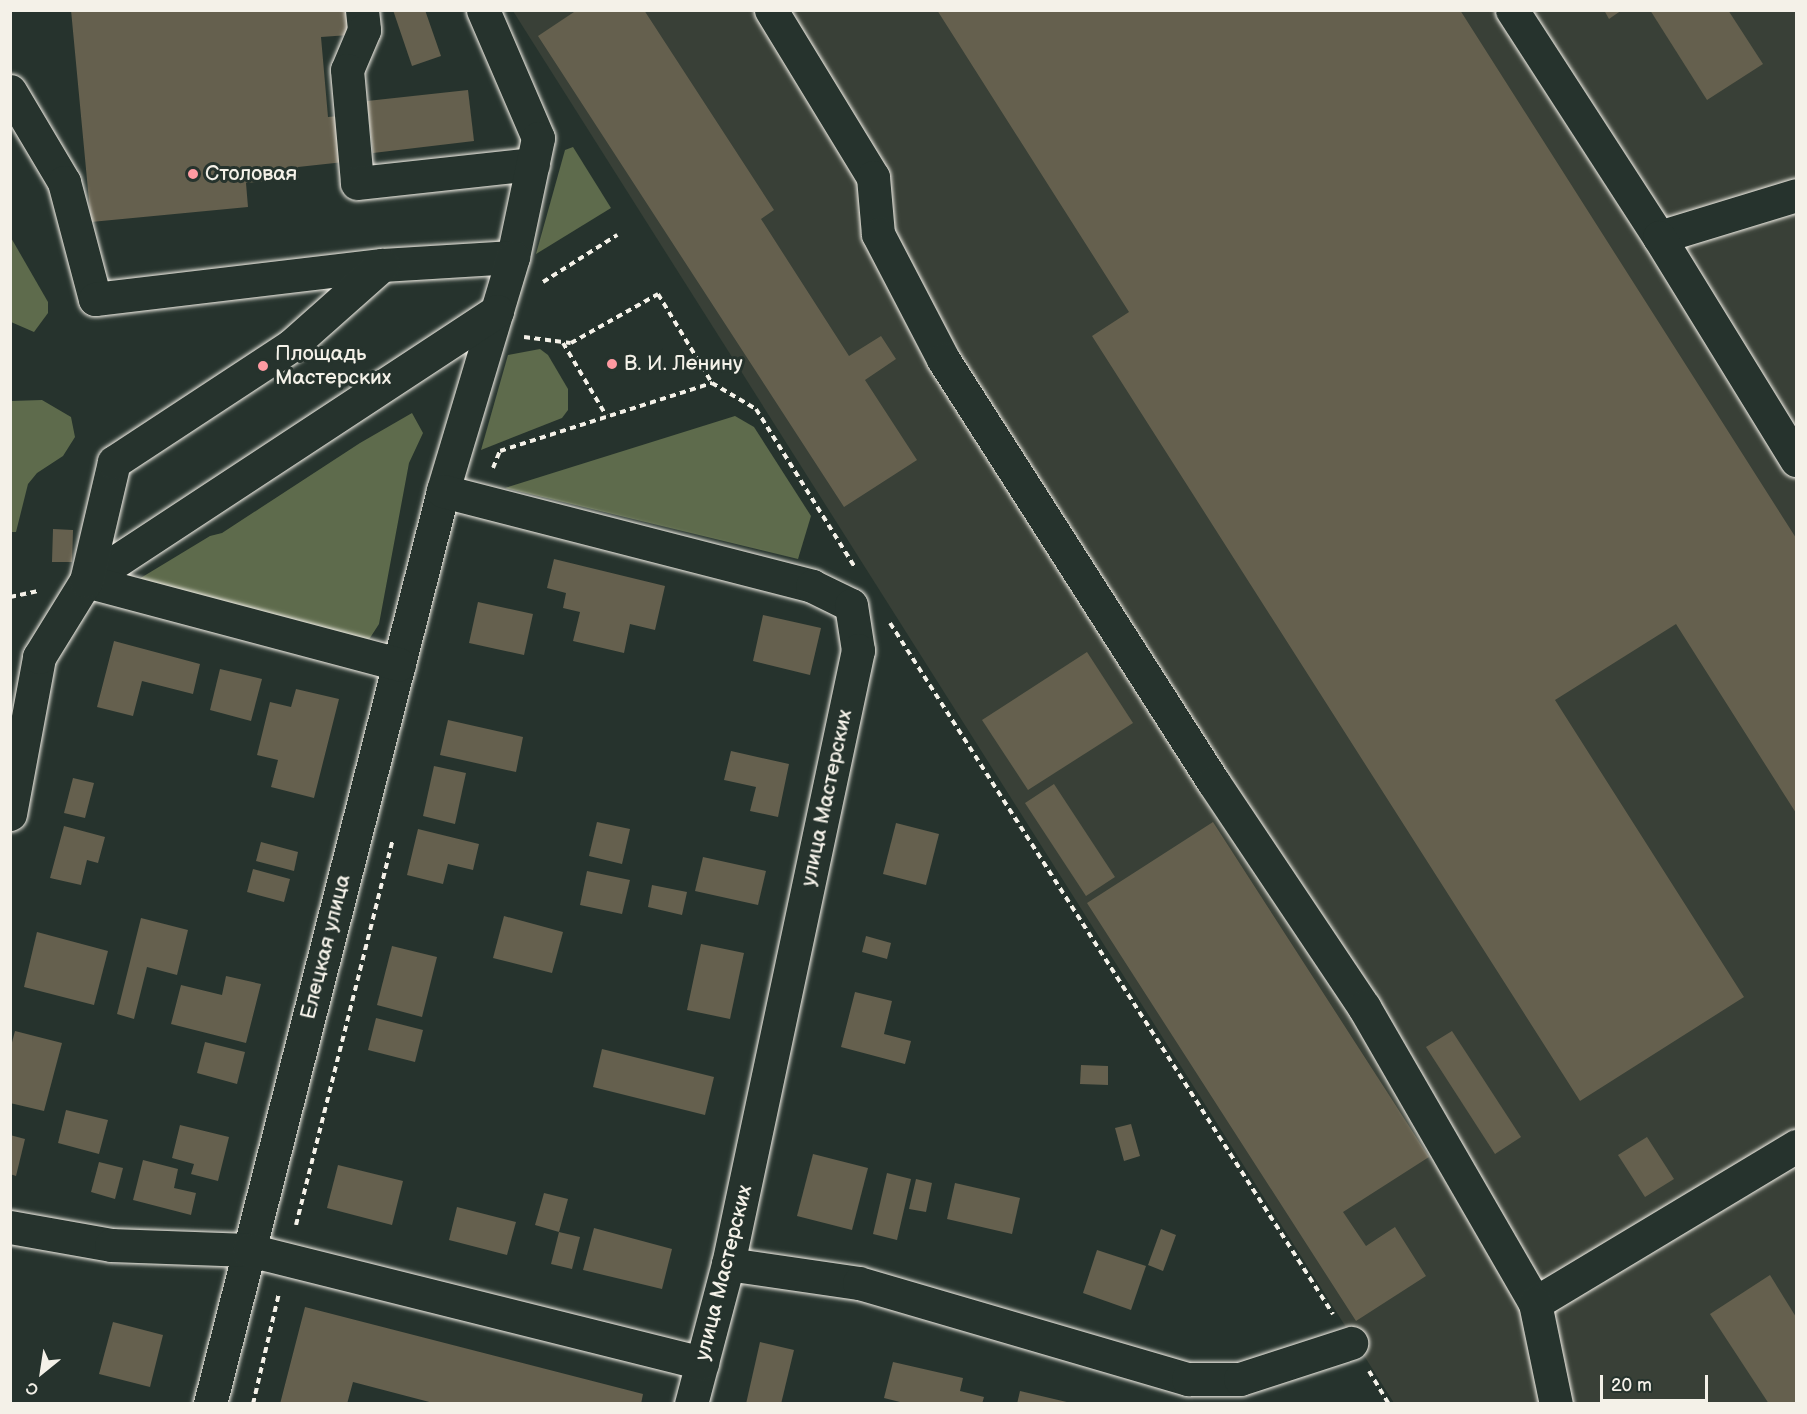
<!DOCTYPE html>
<html>
<head>
<meta charset="utf-8">
<style>
	body { margin:0 }
	#map { position:relative; width:1807px; height:1414px; overflow:hidden; background:#26332d; font-family:"Balsamiq Sans",sans-serif }
	div>[style] { position:absolute }
	[style*='--x'] { left:calc(var(--x)*1px); top:calc(var(--y)*1px); width:calc(var(--w)*1px); rotate:calc(var(--a)*1deg) }
	.built>* { inset:0; background:#394037 }
	.green>* { inset:0; background:#5e6b4c }
	.building>* { inset:0; background:#65604e }
	.path>* { height:4px; margin-top:-2px; transform-origin:0; background:repeating-linear-gradient(90deg,#f4f1e8 0 6px,transparent 0 10.5px) }
	.roads { filter:drop-shadow(0 0 2px #f4f1e8) drop-shadow(0 0 2px #f4f1e8) }
	.minor>* { height:33px; margin:-16.5px; padding:0 16.5px; transform-origin:16.5px; border-radius:16.5px; background:#26332d }
	.dots>* { width:16px; height:16px; translate:-50% -50%; box-sizing:border-box; border:3px solid #26332d; border-radius:50% }
	span { translate:-50% -50%; white-space:nowrap; text-align:center; line-height:1.15; -webkit-text-stroke:6px #26332d; paint-order:stroke }
	.poi-label { font-size:21px; color:#f4f1e8 }
	.left { translate:0 -50%; text-align:left }
	.street-label { font-size:21px; color:#f4f1e8 }
	.frame { position:absolute; inset:0; border:12px solid #f4f1e8; pointer-events:none }
	.north { position:absolute; left:12px; top:1342px; width:60px; height:60px; -webkit-text-stroke:4px #26332d; paint-order:stroke; rotate:210deg; font-size:16px; font-weight:700; line-height:24px; text-align:center; color:#f4f1e8 }
	.north::after { content:''; display:block; margin:auto; width:21px; height:27px; background:#f4f1e8; clip-path:polygon(50% 0,100% 100%,50% 72%,0 100%) }
	.scale { position:absolute; left:1600px; top:1375px; width:108px; height:27px; box-sizing:border-box; border:3px solid #f4f1e8; border-top:0; padding-left:8px; font-size:18px; line-height:21px; white-space:nowrap; color:#f4f1e8; -webkit-text-stroke:4px #26332d; paint-order:stroke }
</style>
</head>
<body>
<div id="map">
	<div class="built">
		<i style="clip-path:polygon(513px 11px,1796px 11px,1796px 1403px,1394px 1403px)"></i>
	</div>
	<div class="green">
		<i style="clip-path:polygon(573px 147px,611px 208px,536px 254px,565px 150px)"></i>
		<i style="clip-path:polygon(10px 236px,48px 302px,48px 313px,34px 332px,11px 322px)"></i>
		<i style="clip-path:polygon(540px 349px,548px 355px,568px 389px,568px 410px,562px 418px,481px 450px,508px 355px)"></i>
		<i style="clip-path:polygon(42px 400px,71px 417px,75px 437px,63px 456px,37px 473px,28px 484px,16px 532px,11px 532px,11px 401px)"></i>
		<i style="clip-path:polygon(412px 413px,423px 433px,409px 463px,379px 624px,368px 641px,139px 579px,210px 536px,222px 533px,360px 443px)"></i>
		<i style="clip-path:polygon(735px 416px,754px 427px,811px 516px,798px 559px,505px 488px)"></i>
	</div>
	<div class="building">
		<i style="clip-path:polygon(71px 10px,346px 10px,349px 35px,321px 37px,328px 117px,339px 116px,344px 162px,298px 167px,299px 178px,246px 183px,248px 207px,91px 222px)"></i>
		<i style="clip-path:polygon(393px 10px,425px 10px,441px 56px,412px 66px)"></i>
		<i style="clip-path:polygon(577px 10px,644px 10px,774px 210px,761px 219px,849px 356px,881px 336px,896px 359px,865px 380px,917px 460px,844px 507px,538px 36px)"></i>
		<i style="clip-path:polygon(937px 10px,1460px 10px,1796px 538px,1796px 813px,1676px 624px,1555px 700px,1744px 997px,1580px 1101px,1092px 336px,1129px 312px)"></i>
		<i style="clip-path:polygon(1604px 10px,1622px 10px,1609px 19px)"></i>
		<i style="clip-path:polygon(1650px 10px,1728px 10px,1763px 64px,1707px 100px)"></i>
		<i style="clip-path:polygon(468px 90px,474px 141px,373px 153px,367px 101px)"></i>
		<i style="clip-path:polygon(53px 529px,73px 530px,72px 562px,52px 562px)"></i>
		<i style="clip-path:polygon(554px 559px,665px 586px,655px 630px,630px 624px,624px 653px,573px 641px,580px 612px,563px 608px,566px 593px,547px 588px)"></i>
		<i style="clip-path:polygon(478px 602px,533px 614px,524px 655px,469px 643px)"></i>
		<i style="clip-path:polygon(763px 615px,821px 628px,810px 675px,753px 661px)"></i>
		<i style="clip-path:polygon(114px 641px,200px 664px,193px 694px,142px 681px,133px 716px,97px 707px)"></i>
		<i style="clip-path:polygon(1087px 652px,1133px 723px,1028px 790px,982px 720px)"></i>
		<i style="clip-path:polygon(220px 669px,262px 679px,251px 721px,210px 710px)"></i>
		<i style="clip-path:polygon(296px 689px,339px 699px,314px 798px,271px 787px,278px 760px,257px 755px,270px 702px,291px 707px)"></i>
		<i style="clip-path:polygon(448px 720px,523px 737px,516px 772px,440px 755px)"></i>
		<i style="clip-path:polygon(731px 751px,789px 764px,778px 817px,750px 811px,756px 787px,724px 780px)"></i>
		<i style="clip-path:polygon(434px 766px,466px 773px,455px 824px,423px 816px)"></i>
		<i style="clip-path:polygon(73px 778px,94px 783px,85px 818px,64px 813px)"></i>
		<i style="clip-path:polygon(1054px 784px,1115px 877px,1086px 896px,1025px 803px)"></i>
		<i style="clip-path:polygon(597px 822px,630px 829px,622px 864px,589px 856px)"></i>
		<i style="clip-path:polygon(1213px 822px,1429px 1157px,1343px 1212px,1366px 1246px,1395px 1227px,1426px 1276px,1356px 1321px,1087px 903px)"></i>
		<i style="clip-path:polygon(896px 823px,939px 834px,926px 885px,883px 874px)"></i>
		<i style="clip-path:polygon(64px 826px,105px 837px,98px 863px,87px 860px,81px 885px,50px 878px)"></i>
		<i style="clip-path:polygon(418px 829px,479px 844px,473px 870px,448px 864px,443px 884px,407px 875px)"></i>
		<i style="clip-path:polygon(261px 842px,298px 852px,294px 871px,256px 861px)"></i>
		<i style="clip-path:polygon(703px 857px,766px 871px,758px 905px,695px 891px)"></i>
		<i style="clip-path:polygon(253px 869px,290px 879px,284px 902px,247px 892px)"></i>
		<i style="clip-path:polygon(587px 871px,630px 880px,622px 914px,580px 905px)"></i>
		<i style="clip-path:polygon(652px 885px,687px 892px,682px 915px,648px 907px)"></i>
		<i style="clip-path:polygon(504px 916px,563px 932px,552px 973px,493px 958px)"></i>
		<i style="clip-path:polygon(141px 918px,188px 930px,177px 975px,147px 967px,134px 1019px,117px 1014px)"></i>
		<i style="clip-path:polygon(37px 932px,108px 951px,94px 1005px,24px 987px)"></i>
		<i style="clip-path:polygon(866px 936px,891px 943px,887px 959px,862px 952px)"></i>
		<i style="clip-path:polygon(701px 944px,744px 953px,730px 1019px,687px 1010px)"></i>
		<i style="clip-path:polygon(392px 946px,437px 957px,422px 1017px,377px 1005px)"></i>
		<i style="clip-path:polygon(226px 976px,261px 984px,246px 1043px,171px 1024px,181px 985px,222px 995px)"></i>
		<i style="clip-path:polygon(855px 992px,892px 1001px,884px 1034px,911px 1041px,905px 1064px,841px 1047px)"></i>
		<i style="clip-path:polygon(376px 1018px,423px 1030px,415px 1062px,368px 1050px)"></i>
		<i style="clip-path:polygon(15px 1031px,62px 1043px,44px 1111px,10px 1103px,10px 1050px)"></i>
		<i style="clip-path:polygon(1452px 1031px,1521px 1137px,1495px 1154px,1426px 1047px)"></i>
		<i style="clip-path:polygon(205px 1042px,245px 1052px,237px 1084px,197px 1073px)"></i>
		<i style="clip-path:polygon(602px 1049px,714px 1077px,705px 1115px,593px 1087px)"></i>
		<i style="clip-path:polygon(1081px 1065px,1108px 1066px,1108px 1085px,1080px 1084px)"></i>
		<i style="clip-path:polygon(66px 1110px,108px 1120px,99px 1154px,58px 1143px)"></i>
		<i style="clip-path:polygon(1131px 1124px,1140px 1156px,1124px 1161px,1115px 1128px)"></i>
		<i style="clip-path:polygon(180px 1125px,229px 1137px,218px 1181px,191px 1174px,194px 1164px,172px 1158px)"></i>
		<i style="clip-path:polygon(10px 1135px,25px 1139px,16px 1176px,10px 1174px)"></i>
		<i style="clip-path:polygon(1647px 1137px,1674px 1179px,1645px 1197px,1618px 1155px)"></i>
		<i style="clip-path:polygon(813px 1154px,868px 1168px,852px 1230px,797px 1216px)"></i>
		<i style="clip-path:polygon(143px 1160px,178px 1169px,174px 1188px,196px 1193px,191px 1215px,133px 1200px)"></i>
		<i style="clip-path:polygon(99px 1162px,123px 1168px,115px 1199px,91px 1192px)"></i>
		<i style="clip-path:polygon(338px 1165px,403px 1181px,392px 1225px,327px 1208px)"></i>
		<i style="clip-path:polygon(887px 1173px,911px 1179px,897px 1240px,873px 1234px)"></i>
		<i style="clip-path:polygon(916px 1179px,932px 1183px,926px 1212px,909px 1209px)"></i>
		<i style="clip-path:polygon(955px 1183px,1020px 1198px,1012px 1234px,947px 1219px)"></i>
		<i style="clip-path:polygon(544px 1193px,568px 1199px,559px 1232px,535px 1225px)"></i>
		<i style="clip-path:polygon(457px 1207px,516px 1222px,507px 1255px,449px 1240px)"></i>
		<i style="clip-path:polygon(594px 1228px,672px 1249px,662px 1289px,583px 1270px)"></i>
		<i style="clip-path:polygon(1161px 1229px,1176px 1235px,1163px 1271px,1148px 1265px)"></i>
		<i style="clip-path:polygon(559px 1232px,580px 1237px,572px 1269px,551px 1264px)"></i>
		<i style="clip-path:polygon(1097px 1250px,1146px 1266px,1131px 1310px,1083px 1293px)"></i>
		<i style="clip-path:polygon(1770px 1275px,1796px 1317px,1796px 1404px,1769px 1404px,1710px 1314px)"></i>
		<i style="clip-path:polygon(305px 1307px,643px 1394px,641px 1404px,437px 1404px,353px 1382px,347px 1404px,280px 1404px)"></i>
		<i style="clip-path:polygon(113px 1322px,163px 1335px,150px 1387px,99px 1374px)"></i>
		<i style="clip-path:polygon(760px 1342px,794px 1350px,781px 1404px,746px 1404px)"></i>
		<i style="clip-path:polygon(893px 1362px,963px 1378px,960px 1391px,984px 1397px,982px 1404px,908px 1404px,884px 1398px)"></i>
		<i style="clip-path:polygon(1020px 1391px,1071px 1403px,1071px 1404px,1017px 1404px)"></i>
	</div>
	<div class="path">
		<i style="--x:543;--y:282;--w:88;--a:-32.4"></i>
		<i style="--x:524;--y:337;--w:47;--a:7.3"></i>
		<i style="--x:571;--y:343;--w:100;--a:-29.4"></i>
		<i style="--x:658;--y:294;--w:104;--a:58.8"></i>
		<i style="--x:712;--y:383;--w:51;--a:30.6"></i>
		<i style="--x:756;--y:409;--w:185;--a:58"></i>
		<i style="--x:563;--y:343;--w:84;--a:59.2"></i>
		<i style="--x:493;--y:468;--w:18;--a:-68"></i>
		<i style="--x:500;--y:451;--w:223;--a:-17.8"></i>
		<i style="--x:10;--y:597;--w:30;--a:-12"></i>
		<i style="--x:890;--y:623;--w:821;--a:57.34"></i>
		<i style="--x:296;--y:1225;--w:397;--a:-75.9"></i>
		<i style="--x:1369;--y:1371;--w:39;--a:59"></i>
		<i style="--x:253;--y:1404;--w:114;--a:-76.8"></i>
	</div>
	<div class="roads">
		<div class="minor">
			<i style="--x:362;--y:10;--w:20;--a:84"></i>
			<i style="--x:364;--y:30;--w:43;--a:113"></i>
			<i style="--x:347;--y:70;--w:113;--a:84.9"></i>
			<i style="--x:357;--y:183;--w:177;--a:-6.2"></i>
			<i style="--x:483;--y:10;--w:139;--a:66.7"></i>
			<i style="--x:538;--y:138;--w:122;--a:101.9"></i>
			<i style="--x:771;--y:10;--w:196;--a:58.6"></i>
			<i style="--x:873;--y:177;--w:57;--a:85"></i>
			<i style="--x:878;--y:234;--w:141;--a:62.5"></i>
			<i style="--x:943;--y:359;--w:503;--a:57.42"></i>
			<i style="--x:1214;--y:783;--w:270;--a:56.2"></i>
			<i style="--x:1364;--y:1007;--w:342;--a:60"></i>
			<i style="--x:1535;--y:1303;--w:305;--a:-31"></i>
			<i style="--x:1512;--y:10;--w:270;--a:57.1"></i>
			<i style="--x:1659;--y:237;--w:143;--a:-17"></i>
			<i style="--x:10;--y:91;--w:106;--a:59.3"></i>
			<i style="--x:64;--y:182;--w:121;--a:75.2"></i>
			<i style="--x:95;--y:299;--w:289;--a:-6.8"></i>
			<i style="--x:382;--y:265;--w:131;--a:-3.5"></i>
			<i style="--x:513;--y:257;--w:244;--a:106.7"></i>
			<i style="--x:443;--y:491;--w:942;--a:104.32"></i>
			<i style="--x:1659;--y:237;--w:262;--a:58.4"></i>
			<i style="--x:443;--y:491;--w:381;--a:14.4"></i>
			<i style="--x:812;--y:586;--w:43;--a:26"></i>
			<i style="--x:851;--y:605;--w:46;--a:81.2"></i>
			<i style="--x:858;--y:650;--w:628;--a:101.95"></i>
			<i style="--x:728;--y:1264;--w:145;--a:104.8"></i>
			<i style="--x:86;--y:581;--w:492;--a:-33.3"></i>
			<i style="--x:86;--y:581;--w:324;--a:14.9"></i>
			<i style="--x:10;--y:814;--w:160;--a:-79.5"></i>
			<i style="--x:39;--y:657;--w:89;--a:-58.3"></i>
			<i style="--x:86;--y:581;--w:122;--a:-76.8"></i>
			<i style="--x:114;--y:462;--w:213;--a:-33.3"></i>
			<i style="--x:292;--y:345;--w:120;--a:-41.6"></i>
			<i style="--x:10;--y:1227;--w:103;--a:10.1"></i>
			<i style="--x:111;--y:1245;--w:138;--a:2.1"></i>
			<i style="--x:249;--y:1250;--w:467;--a:14"></i>
			<i style="--x:728;--y:1264;--w:132;--a:8.3"></i>
			<i style="--x:859;--y:1283;--w:343;--a:16.3"></i>
			<i style="--x:1188;--y:1379;--w:52;--a:0"></i>
			<i style="--x:1240;--y:1379;--w:117;--a:-18"></i>
			<i style="--x:1535;--y:1303;--w:103;--a:78.3"></i>
		</div>
	</div>
	<div class="dots">
		<i style="left:193px;top:174px;background:#ff9aa2"></i>
		<i style="left:612px;top:364px;background:#ff9aa2"></i>
		<i style="left:263px;top:366px;background:#ff9aa2"></i>
	</div>
	<div class="poi-label">
		<span class="left" style="left:205px;top:174px">Столовая</span>
		<span class="left" style="left:275px;top:366px">Площадь<br>Мастерских</span>
		<span class="left" style="left:624px;top:364px">В. И. Ленину</span>
	</div>
	<div class="street-label">
		<span style="left:827px;top:798px;rotate:-78deg">улица Мастерских</span>
		<span style="left:326px;top:947px;rotate:-76deg">Елецкая улица</span>
		<span style="left:724px;top:1273px;rotate:-76deg">улица Мастерских</span>
	</div>
	<div class="frame"></div>
	<div class="north">С</div>
	<div class="scale">20 m</div>
</div>
</body>
</html>
